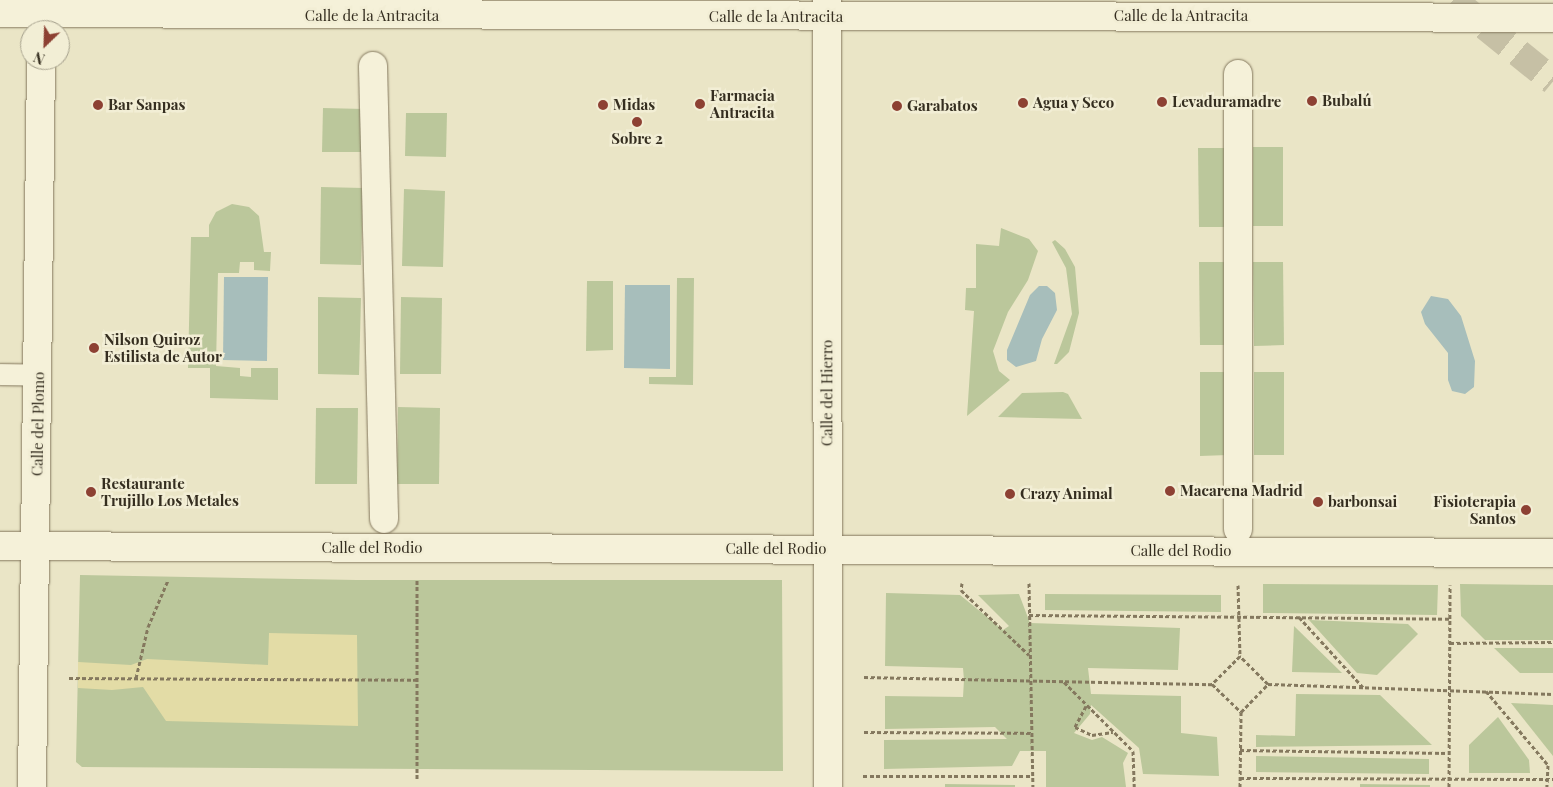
<!DOCTYPE html>
<html>
<head>
<meta charset="utf-8">
<style>
	body { margin:0 }
	#map { position:relative; width:1553px; height:787px; overflow:hidden; background:#eae5c6; font-family:"Playfair Display",serif }
	div>[style] { position:absolute }
	[style*='--x'] { left:calc(var(--x)*1px); top:calc(var(--y)*1px); width:calc(var(--w)*1px); rotate:calc(var(--a)*1deg) }
	.green>* { inset:0; background:#bbc79b }
	.sand>* { inset:0; background:#e3dca6 }
	.water>* { inset:0; background:#a7bebb }
	.highway-tunnel>* { height:28px; margin-top:-14px; transform-origin:0; background:repeating-linear-gradient(90deg,#c6c0a5 0 28px,transparent 0 42px) }
	.path>* { height:3px; margin-top:-1.5px; transform-origin:0; background:repeating-linear-gradient(90deg,#84785e 0 4px,transparent 0 6.5px) }
	.roads { filter:drop-shadow(0 0 1px #84785e) drop-shadow(0 0 1px #84785e) }
	.lane>* { height:21px; margin:-10.5px; padding:0 10.5px; transform-origin:10.5px; border-radius:10.5px; background:#f5f1d9 }
	.street>* { height:28px; margin:-14px; padding:0 14px; transform-origin:14px; border-radius:14px; background:#f5f1d9 }
	.dots>* { width:14px; height:14px; translate:-50% -50%; box-sizing:border-box; border:2px solid #f2eed5; border-radius:50% }
	span { translate:-50% -50%; white-space:nowrap; text-align:center; line-height:1.15; -webkit-text-stroke:5px #f2eed5; paint-order:stroke }
	.street-label { font-size:15px; color:#352e20 }
	.poi-label { font-size:15px; color:#352e20; font-weight:700 }
	.left { translate:0 -50%; text-align:left }
	.right { translate:-100% -50%; text-align:right }
	.north { position:absolute; left:20px; top:20px; width:50px; height:50px; box-sizing:border-box; background:#f2eed5; border:1px solid #a6a18d; border-radius:50%; rotate:204deg; font-size:14px; font-weight:700; line-height:20px; text-align:center; color:#352e20 }
	.north::after { content:''; display:block; margin:auto; width:18px; height:22px; background:#8d4133; clip-path:polygon(50% 0,100% 100%,50% 72%,0 100%) }
</style>
</head>
<body>
<div id="map">
	<div class="green">
		<i style="clip-path:polygon(323px 108px,364px 109px,364px 152px,322px 152px)"></i>
		<i style="clip-path:polygon(406px 113px,447px 113px,446px 157px,405px 156px)"></i>
		<i style="clip-path:polygon(1253px 147px,1283px 147px,1283px 226px,1253px 226px)"></i>
		<i style="clip-path:polygon(1198px 148px,1226px 148px,1227px 227px,1199px 227px)"></i>
		<i style="clip-path:polygon(321px 187px,363px 188px,361px 265px,320px 264px)"></i>
		<i style="clip-path:polygon(404px 189px,445px 191px,443px 267px,402px 266px)"></i>
		<i style="clip-path:polygon(232px 204px,249px 207px,259px 216px,264px 252px,271px 252px,270px 271px,254px 270px,254px 262px,240px 262px,239px 273px,218px 273px,216px 366px,240px 368px,240px 376px,251px 377px,251px 368px,278px 368px,278px 400px,210px 398px,210px 368px,188px 368px,191px 237px,209px 237px,209px 225px,216px 212px)"></i>
		<i style="clip-path:polygon(1001px 228px,1029px 239px,1038px 251px,1028px 280px,1008px 312px,993px 351px,999px 371px,1010px 380px,967px 416px,974px 311px,965px 310px,966px 288px,976px 288px,976px 244px,999px 246px)"></i>
		<i style="clip-path:polygon(1055px 240px,1065px 249px,1075px 267px,1079px 313px,1069px 352px,1057px 364px,1054px 364px,1072px 314px,1066px 268px,1052px 242px)"></i>
		<i style="clip-path:polygon(1199px 262px,1227px 262px,1227px 345px,1200px 345px)"></i>
		<i style="clip-path:polygon(1253px 262px,1283px 262px,1284px 345px,1254px 346px)"></i>
		<i style="clip-path:polygon(677px 278px,694px 278px,693px 385px,649px 384px,649px 377px,676px 377px)"></i>
		<i style="clip-path:polygon(587px 281px,613px 281px,613px 350px,586px 351px)"></i>
		<i style="clip-path:polygon(318px 297px,361px 298px,359px 375px,318px 374px)"></i>
		<i style="clip-path:polygon(401px 297px,442px 298px,441px 374px,400px 374px)"></i>
		<i style="clip-path:polygon(1200px 372px,1227px 372px,1228px 455px,1200px 456px)"></i>
		<i style="clip-path:polygon(1254px 372px,1284px 372px,1284px 455px,1254px 455px)"></i>
		<i style="clip-path:polygon(1063px 392px,1068px 394px,1082px 419px,998px 417px,1022px 393px)"></i>
		<i style="clip-path:polygon(398px 407px,440px 408px,439px 484px,397px 484px)"></i>
		<i style="clip-path:polygon(316px 408px,358px 408px,357px 484px,315px 484px)"></i>
		<i style="clip-path:polygon(80px 575px,357px 580px,782px 580px,783px 771px,82px 767px,76px 762px)"></i>
		<i style="clip-path:polygon(1263px 584px,1438px 585px,1437px 615px,1263px 613px)"></i>
		<i style="clip-path:polygon(1460px 584px,1553px 585px,1553px 640px,1485px 640px,1461px 616px)"></i>
		<i style="clip-path:polygon(886px 593px,960px 595px,1003px 630px,1009px 626px,978px 595px,1019px 594px,1030px 623px,1180px 628px,1178px 670px,1088px 668px,1091px 694px,1181px 696px,1181px 733px,1217px 737px,1219px 776px,1143px 774px,1139px 748px,1091px 705px,1090px 714px,1074px 733px,1092px 740px,1102px 737px,1128px 753px,1123px 763px,1126px 787px,1046px 787px,1046px 751px,1020px 751px,1012px 766px,884px 769px,884px 740px,1007px 739px,995px 727px,885px 729px,885px 696px,963px 697px,964px 680px,963px 668px,885px 666px)"></i>
		<i style="clip-path:polygon(1045px 594px,1221px 595px,1221px 612px,1045px 610px)"></i>
		<i style="clip-path:polygon(1309px 620px,1408px 624px,1418px 634px,1377px 675px,1357px 673px)"></i>
		<i style="clip-path:polygon(1294px 626px,1342px 673px,1292px 672px)"></i>
		<i style="clip-path:polygon(1494px 648px,1553px 648px,1553px 673px,1520px 673px)"></i>
		<i style="clip-path:polygon(1296px 694px,1380px 695px,1432px 745px,1256px 747px,1256px 735px,1295px 736px)"></i>
		<i style="clip-path:polygon(1511px 703px,1553px 705px,1553px 756px)"></i>
		<i style="clip-path:polygon(1498px 717px,1529px 760px,1530px 773px,1469px 773px,1469px 745px)"></i>
		<i style="clip-path:polygon(1256px 756px,1429px 759px,1429px 774px,1256px 772px)"></i>
		<i style="clip-path:polygon(945px 784px,1015px 785px,1015px 787px,945px 787px)"></i>
		<i style="clip-path:polygon(1360px 784px,1430px 785px,1430px 787px,1360px 787px)"></i>
	</div>
	<div class="sand">
		<i style="clip-path:polygon(269px 633px,357px 635px,358px 726px,166px 721px,143px 687px,112px 690px,78px 688px,78px 662px,131px 665px,147px 659px,268px 665px)"></i>
	</div>
	<div class="water">
		<i style="clip-path:polygon(224px 277px,268px 277px,267px 361px,223px 360px)"></i>
		<i style="clip-path:polygon(625px 285px,670px 285px,670px 369px,624px 368px)"></i>
		<i style="clip-path:polygon(1039px 286px,1047px 286px,1055px 293px,1057px 310px,1042px 339px,1036px 361px,1016px 367px,1007px 360px,1007px 350px,1030px 295px)"></i>
		<i style="clip-path:polygon(1431px 296px,1448px 299px,1461px 316px,1475px 361px,1474px 387px,1465px 394px,1452px 391px,1448px 380px,1448px 353px,1425px 324px,1421px 312px)"></i>
	</div>
	<div class="highway-tunnel">
		<i style="--x:1453;--y:0;--w:129;--a:39"></i>
	</div>
	<div class="path">
		<i style="--x:417;--y:580;--w:199;--a:90"></i>
		<i style="--x:962;--y:583;--w:7;--a:98"></i>
		<i style="--x:961;--y:590;--w:94;--a:43.7"></i>
		<i style="--x:1029;--y:583;--w:204;--a:88.9"></i>
		<i style="--x:1238;--y:585;--w:71;--a:88.4"></i>
		<i style="--x:1029;--y:615;--w:421;--a:0.5"></i>
		<i style="--x:1299;--y:617;--w:95;--a:47.6"></i>
		<i style="--x:1450;--y:643;--w:103;--a:-0.6"></i>
		<i style="--x:864;--y:677;--w:348;--a:1.2"></i>
		<i style="--x:69;--y:678;--w:348;--a:0.3"></i>
		<i style="--x:136;--y:678;--w:52;--a:-76.8"></i>
		<i style="--x:148;--y:627;--w:51;--a:-66.9"></i>
		<i style="--x:1064;--y:682;--w:98;--a:45"></i>
		<i style="--x:1133;--y:751;--w:36;--a:88"></i>
		<i style="--x:1268;--y:684;--w:285;--a:2"></i>
		<i style="--x:1486;--y:691;--w:97;--a:50"></i>
		<i style="--x:1548;--y:765;--w:22;--a:93"></i>
		<i style="--x:1086;--y:706;--w:24;--a:118"></i>
		<i style="--x:1075;--y:727;--w:19;--a:25"></i>
		<i style="--x:1092;--y:735;--w:21;--a:-8"></i>
		<i style="--x:864;--y:732;--w:168;--a:0.3"></i>
		<i style="--x:1240;--y:750;--w:209;--a:0.8"></i>
		<i style="--x:863;--y:776;--w:169;--a:0"></i>
		<i style="--x:1240;--y:778;--w:313;--a:0.2"></i>
		<i style="--x:1240;--y:787;--w:75;--a:-89.2"></i>
		<i style="--x:1241;--y:712;--w:39;--a:-46"></i>
		<i style="--x:1268;--y:684;--w:40;--a:-135"></i>
		<i style="--x:1240;--y:656;--w:40;--a:135"></i>
		<i style="--x:1212;--y:684;--w:40;--a:44"></i>
		<i style="--x:1449;--y:787;--w:202;--a:-89.7"></i>
	</div>
	<div class="roads">
		<div class="lane">
			<i style="--x:0;--y:374;--w:39;--a:1"></i>
		</div>
		<div class="street">
			<i style="--x:827;--y:0;--w:787;--a:89.93"></i>
			<i style="--x:0;--y:13;--w:1553;--a:0.18"></i>
			<i style="--x:373;--y:66;--w:453;--a:88.6"></i>
			<i style="--x:1238;--y:74;--w:455;--a:90"></i>
			<i style="--x:0;--y:546;--w:1553;--a:0.26"></i>
			<i style="--x:32;--y:787;--w:727;--a:-89.29"></i>
		</div>
	</div>
	<div class="dots">
		<i style="left:1312px;top:101px;background:#8d4133"></i>
		<i style="left:1162px;top:102px;background:#8d4133"></i>
		<i style="left:1023px;top:103px;background:#8d4133"></i>
		<i style="left:700px;top:104px;background:#8d4133"></i>
		<i style="left:98px;top:105px;background:#8d4133"></i>
		<i style="left:603px;top:105px;background:#8d4133"></i>
		<i style="left:897px;top:106px;background:#8d4133"></i>
		<i style="left:637px;top:122px;background:#8d4133"></i>
		<i style="left:94px;top:348px;background:#8d4133"></i>
		<i style="left:1170px;top:491px;background:#8d4133"></i>
		<i style="left:91px;top:492px;background:#8d4133"></i>
		<i style="left:1010px;top:494px;background:#8d4133"></i>
		<i style="left:1318px;top:502px;background:#8d4133"></i>
		<i style="left:1526px;top:510px;background:#8d4133"></i>
	</div>
	<div class="street-label">
		<span style="left:372px;top:16px">Calle de la Antracita</span>
		<span style="left:1181px;top:16px">Calle de la Antracita</span>
		<span style="left:776px;top:17px">Calle de la Antracita</span>
		<span style="left:827px;top:393px;rotate:-90deg">Calle del Hierro</span>
		<span style="left:38px;top:424px;rotate:-89deg">Calle del Plomo</span>
		<span style="left:372px;top:548px">Calle del Rodio</span>
		<span style="left:776px;top:549px">Calle del Rodio</span>
		<span style="left:1181px;top:551px">Calle del Rodio</span>
	</div>
	<div class="poi-label">
		<span class="left" style="left:710px;top:104px">Farmacia<br>Antracita</span>
		<span class="left" style="left:1322px;top:101px">Bubalú</span>
		<span class="left" style="left:1172px;top:102px">Levaduramadre</span>
		<span class="left" style="left:1033px;top:103px">Agua y Seco</span>
		<span class="left" style="left:108px;top:105px">Bar Sanpas</span>
		<span class="left" style="left:613px;top:105px">Midas</span>
		<span class="left" style="left:907px;top:106px">Garabatos</span>
		<span style="left:637px;top:139px">Sobre 2</span>
		<span class="left" style="left:104px;top:348px">Nilson Quiroz<br>Estilista de Autor</span>
		<span class="left" style="left:101px;top:492px">Restaurante<br>Trujillo Los Metales</span>
		<span class="left" style="left:1180px;top:491px">Macarena Madrid</span>
		<span class="left" style="left:1020px;top:494px">Crazy Animal</span>
		<span class="right" style="left:1516px;top:510px">Fisioterapia<br>Santos</span>
		<span class="left" style="left:1328px;top:502px">barbonsai</span>
	</div>
	<div class="north">N</div>
</div>
</body>
</html>
